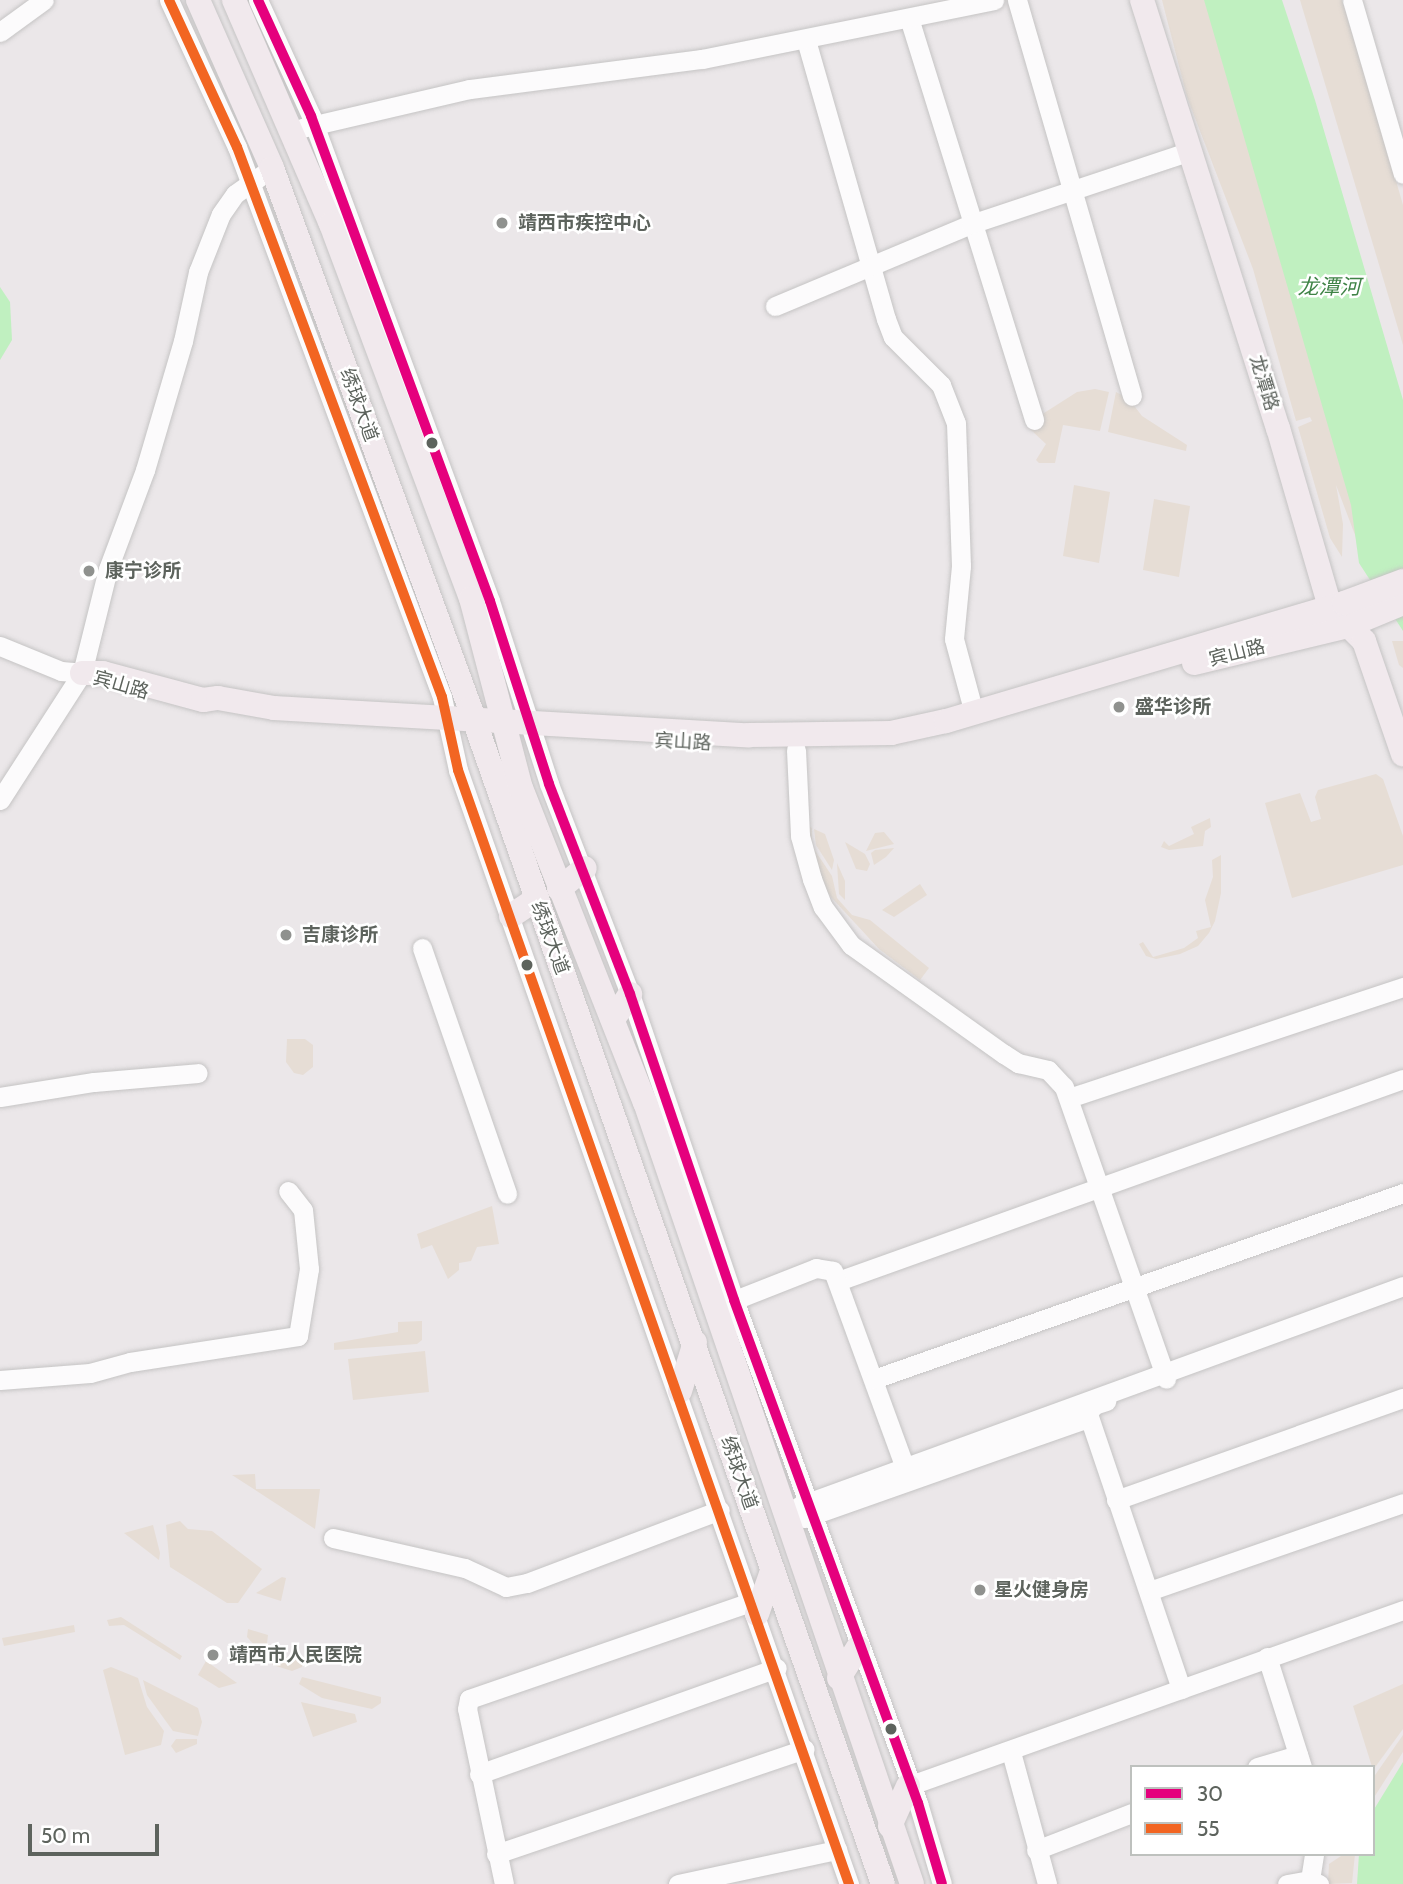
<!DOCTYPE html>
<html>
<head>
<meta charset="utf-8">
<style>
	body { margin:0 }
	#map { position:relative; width:1403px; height:1884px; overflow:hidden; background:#ebe7e9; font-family:Cabin,"Noto Sans SC",sans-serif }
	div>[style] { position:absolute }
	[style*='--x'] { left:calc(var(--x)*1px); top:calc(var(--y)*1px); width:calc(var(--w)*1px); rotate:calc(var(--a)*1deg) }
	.green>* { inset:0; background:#e6ddd5 }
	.water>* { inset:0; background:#c0f0c0 }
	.roads { filter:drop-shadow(0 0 2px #c5c4c4) drop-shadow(0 0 2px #c5c4c4) }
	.minor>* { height:19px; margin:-9.5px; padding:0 9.5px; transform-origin:9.5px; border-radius:9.5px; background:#fcfbfc }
	.major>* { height:24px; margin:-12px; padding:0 12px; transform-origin:12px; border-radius:12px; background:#f1e9ed }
	.bus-1>* { height:10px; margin:-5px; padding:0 5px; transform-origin:5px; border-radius:5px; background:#e5007d }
	.bus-2>* { height:10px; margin:-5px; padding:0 5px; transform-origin:5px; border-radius:5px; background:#f26522 }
	.dots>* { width:19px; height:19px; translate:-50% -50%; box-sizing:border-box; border:4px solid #fff; border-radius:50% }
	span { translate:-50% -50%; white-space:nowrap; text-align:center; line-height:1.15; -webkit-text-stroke:5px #fff; paint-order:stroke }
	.poi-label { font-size:19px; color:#5d635d; font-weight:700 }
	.left { translate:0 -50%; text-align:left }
	.street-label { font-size:19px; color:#5d635d }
	.water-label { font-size:21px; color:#3f8346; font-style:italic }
	.legend { position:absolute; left:1130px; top:1765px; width:245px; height:91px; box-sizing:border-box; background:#fff; border:2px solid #bec1be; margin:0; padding:9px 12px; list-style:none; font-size:21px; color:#5d635d }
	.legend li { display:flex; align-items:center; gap:14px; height:35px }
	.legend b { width:35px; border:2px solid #bec1be }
	.scale { position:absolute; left:28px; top:1824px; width:131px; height:32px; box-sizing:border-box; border:4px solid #5d635d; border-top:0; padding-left:9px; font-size:21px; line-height:24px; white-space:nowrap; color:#5d635d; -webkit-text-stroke:5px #fff; paint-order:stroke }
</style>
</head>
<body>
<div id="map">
	<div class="green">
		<i style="clip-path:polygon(1162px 0,1279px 0,1365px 561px,1336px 485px,1343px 524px,1342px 557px,1330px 538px,1298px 427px,1312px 421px,1310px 417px,1296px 421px,1253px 269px,1187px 97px)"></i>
		<i style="clip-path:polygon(1300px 0,1342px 0,1384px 139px,1403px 205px,1403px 345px)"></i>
		<i style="clip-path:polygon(1095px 389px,1109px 392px,1100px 431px,1063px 425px,1055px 463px,1039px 463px,1036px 460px,1046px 444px,1031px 430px,1041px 415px,1077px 392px)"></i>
		<i style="clip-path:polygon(1116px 392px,1129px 399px,1142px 416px,1187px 445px,1186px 451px,1108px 432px)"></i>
		<i style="clip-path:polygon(1074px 485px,1110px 492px,1099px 563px,1063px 556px)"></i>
		<i style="clip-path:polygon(1154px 499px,1190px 506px,1179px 577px,1143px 570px)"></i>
		<i style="clip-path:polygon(1392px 641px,1403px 641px,1403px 668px,1399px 665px)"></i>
		<i style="clip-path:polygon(1376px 774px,1383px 779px,1403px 836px,1403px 865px,1292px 898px,1265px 803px,1300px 793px,1311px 822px,1321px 819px,1315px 797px,1318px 790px)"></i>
		<i style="clip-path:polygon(1210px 818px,1211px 827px,1205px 831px,1203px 846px,1169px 850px,1161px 847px,1164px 841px,1169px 846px,1194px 834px,1191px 827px)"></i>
		<i style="clip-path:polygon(806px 824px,812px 828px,812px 846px,832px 876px,837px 898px,852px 915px,870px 920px,929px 968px,920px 980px,879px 949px,831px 897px,822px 884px)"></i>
		<i style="clip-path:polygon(814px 829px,825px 834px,834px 860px,832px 870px,816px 845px)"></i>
		<i style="clip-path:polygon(884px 832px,894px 844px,866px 851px,875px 833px)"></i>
		<i style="clip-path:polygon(845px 842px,865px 854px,870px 864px,867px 871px,856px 869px)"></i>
		<i style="clip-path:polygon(894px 848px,886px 857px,874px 865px,871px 853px,875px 850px)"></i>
		<i style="clip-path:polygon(1221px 855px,1221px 893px,1215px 921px,1209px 933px,1198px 946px,1180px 954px,1156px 959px,1146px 956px,1139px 944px,1143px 942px,1153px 957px,1184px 948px,1198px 938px,1196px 931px,1211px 927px,1205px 900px,1213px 877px,1212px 860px)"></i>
		<i style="clip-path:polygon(837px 863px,845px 881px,845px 900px,839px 894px)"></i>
		<i style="clip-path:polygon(920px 884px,927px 895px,894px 917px,882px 910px)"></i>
		<i style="clip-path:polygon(287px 1039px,305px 1039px,313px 1045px,313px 1067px,303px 1075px,294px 1073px,286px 1062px)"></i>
		<i style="clip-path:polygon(492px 1206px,499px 1244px,477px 1247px,471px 1261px,459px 1263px,459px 1270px,448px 1279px,432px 1245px,421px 1249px,417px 1234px)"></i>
		<i style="clip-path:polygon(422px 1321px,422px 1340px,417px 1344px,334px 1350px,334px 1343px,398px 1332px,398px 1322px)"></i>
		<i style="clip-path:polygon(425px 1351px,429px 1392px,353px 1400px,348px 1359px)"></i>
		<i style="clip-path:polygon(255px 1474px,256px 1489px,320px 1489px,315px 1529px,232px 1475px)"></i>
		<i style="clip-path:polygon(180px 1521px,188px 1529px,212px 1531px,262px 1569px,238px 1603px,227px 1603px,170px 1567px,166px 1525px)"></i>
		<i style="clip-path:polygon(153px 1525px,160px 1553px,159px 1560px,124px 1533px)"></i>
		<i style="clip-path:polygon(282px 1577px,286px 1578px,281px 1601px,256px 1593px)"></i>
		<i style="clip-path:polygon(121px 1617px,182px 1656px,180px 1660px,124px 1625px,109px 1626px,107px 1620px)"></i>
		<i style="clip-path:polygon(74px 1625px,75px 1632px,4px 1646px,2px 1638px)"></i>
		<i style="clip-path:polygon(248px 1629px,268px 1635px,267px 1643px,281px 1657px,303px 1657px,302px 1667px,292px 1671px,273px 1665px,247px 1637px)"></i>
		<i style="clip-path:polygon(206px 1661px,237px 1683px,219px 1688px,198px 1675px)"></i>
		<i style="clip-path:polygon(111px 1667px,138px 1678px,147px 1707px,164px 1731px,161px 1745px,125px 1755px,103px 1670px)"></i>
		<i style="clip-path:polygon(302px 1677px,381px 1697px,381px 1703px,372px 1709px,322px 1698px,299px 1684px)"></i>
		<i style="clip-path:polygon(143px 1680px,198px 1708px,202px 1722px,198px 1736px,173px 1731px,147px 1695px)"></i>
		<i style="clip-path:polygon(1403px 1684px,1403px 1729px,1373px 1770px,1353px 1706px)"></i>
		<i style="clip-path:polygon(301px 1702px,355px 1714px,357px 1722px,313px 1737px)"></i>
		<i style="clip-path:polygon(1403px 1735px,1403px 1752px,1373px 1799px,1373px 1778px)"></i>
		<i style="clip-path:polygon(176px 1739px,197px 1739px,197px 1744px,176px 1753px,171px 1746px)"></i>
		<i style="clip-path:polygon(1344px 1854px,1355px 1854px,1352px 1883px,1328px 1884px,1329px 1864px)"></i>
	</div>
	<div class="water">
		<i style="clip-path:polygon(1204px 0,1282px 0,1315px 100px,1403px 400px,1403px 631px,1359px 563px,1351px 505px)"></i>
		<i style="clip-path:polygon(0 287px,10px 302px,12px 340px,0 360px)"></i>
		<i style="clip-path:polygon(1403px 1762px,1403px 1884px,1357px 1884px,1359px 1854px,1373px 1854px,1373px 1811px)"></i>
	</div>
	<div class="roads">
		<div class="minor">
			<i style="--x:169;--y:0;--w:162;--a:65.2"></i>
			<i style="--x:237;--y:147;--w:587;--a:69.56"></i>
			<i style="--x:442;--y:697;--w:75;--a:77.6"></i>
			<i style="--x:458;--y:770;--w:1181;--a:70.66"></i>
			<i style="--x:258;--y:0;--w:128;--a:65.4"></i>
			<i style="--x:311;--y:116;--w:517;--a:69.74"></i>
			<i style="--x:490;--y:601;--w:192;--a:72.1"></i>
			<i style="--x:549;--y:784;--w:225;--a:68.9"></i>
			<i style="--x:630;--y:994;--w:323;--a:71.2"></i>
			<i style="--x:734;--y:1300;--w:536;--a:69.91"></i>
			<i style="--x:918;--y:1803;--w:84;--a:73.5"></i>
			<i style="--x:1017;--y:0;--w:412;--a:73.8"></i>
			<i style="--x:1352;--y:0;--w:181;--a:73.7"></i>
			<i style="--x:909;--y:18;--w:421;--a:72.7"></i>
			<i style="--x:0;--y:32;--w:54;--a:-36"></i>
			<i style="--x:806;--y:40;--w:290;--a:74"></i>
			<i style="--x:886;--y:319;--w:19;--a:69"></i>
			<i style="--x:893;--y:337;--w:68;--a:45"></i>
			<i style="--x:941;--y:385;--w:41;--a:68.5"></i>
			<i style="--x:956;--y:423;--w:143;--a:88"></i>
			<i style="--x:961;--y:566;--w:73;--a:95.5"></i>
			<i style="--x:954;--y:639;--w:77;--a:74.9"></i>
			<i style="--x:302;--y:128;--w:172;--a:-13.1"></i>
			<i style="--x:470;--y:89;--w:234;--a:-7.4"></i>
			<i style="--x:702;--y:59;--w:298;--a:-11.4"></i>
			<i style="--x:775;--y:306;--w:212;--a:-22.7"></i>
			<i style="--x:971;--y:224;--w:232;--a:-18.4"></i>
			<i style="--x:0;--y:646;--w:66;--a:22.3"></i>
			<i style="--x:61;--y:671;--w:21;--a:5"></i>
			<i style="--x:796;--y:750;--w:86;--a:87.3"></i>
			<i style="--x:800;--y:836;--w:45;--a:74.4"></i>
			<i style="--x:812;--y:879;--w:30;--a:69"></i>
			<i style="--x:823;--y:907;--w:47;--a:53.6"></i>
			<i style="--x:851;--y:945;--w:188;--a:35.5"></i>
			<i style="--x:1004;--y:1054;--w:17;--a:33"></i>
			<i style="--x:1018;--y:1063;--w:31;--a:13"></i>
			<i style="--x:1048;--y:1070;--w:23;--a:47"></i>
			<i style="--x:1064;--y:1087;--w:309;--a:70.7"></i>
			<i style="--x:0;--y:800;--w:151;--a:-57.2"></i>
			<i style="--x:82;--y:673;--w:107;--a:-76"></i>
			<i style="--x:108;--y:569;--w:106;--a:-69.5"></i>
			<i style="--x:145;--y:470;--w:134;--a:-73.6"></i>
			<i style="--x:183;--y:341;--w:71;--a:-77.7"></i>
			<i style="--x:198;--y:272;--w:62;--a:-68.4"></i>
			<i style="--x:221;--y:214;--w:24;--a:-55"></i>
			<i style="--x:235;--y:194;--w:45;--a:-35.1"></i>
			<i style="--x:422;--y:948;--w:260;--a:70.9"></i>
			<i style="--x:0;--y:1097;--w:95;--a:-9.1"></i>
			<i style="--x:94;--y:1082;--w:104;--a:-4.9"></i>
			<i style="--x:1069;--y:1098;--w:352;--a:-18.4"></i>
			<i style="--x:838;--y:1281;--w:600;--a:-19.67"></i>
			<i style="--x:722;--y:1305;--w:101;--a:-21.5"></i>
			<i style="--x:816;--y:1268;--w:17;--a:10"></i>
			<i style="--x:833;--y:1271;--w:221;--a:69.9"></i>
			<i style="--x:874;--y:1379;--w:561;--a:-19.37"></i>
			<i style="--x:0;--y:1380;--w:90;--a:-4.4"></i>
			<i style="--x:90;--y:1373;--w:41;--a:-15.4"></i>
			<i style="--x:130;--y:1362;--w:170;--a:-8.8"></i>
			<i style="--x:298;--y:1336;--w:68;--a:-80.7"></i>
			<i style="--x:309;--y:1269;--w:59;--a:-95.8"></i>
			<i style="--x:303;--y:1210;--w:24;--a:-128"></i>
			<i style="--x:1085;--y:1405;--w:300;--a:71.3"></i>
			<i style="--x:1116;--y:1500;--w:305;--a:-19.6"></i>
			<i style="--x:799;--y:1506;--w:643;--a:-20.01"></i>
			<i style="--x:804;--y:1518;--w:295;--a:-19.4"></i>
			<i style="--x:1082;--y:1420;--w:19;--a:-51"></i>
			<i style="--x:1094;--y:1405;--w:13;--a:-18"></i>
			<i style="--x:333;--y:1538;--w:135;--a:12.8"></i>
			<i style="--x:465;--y:1568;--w:45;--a:24.9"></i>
			<i style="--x:506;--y:1587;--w:21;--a:-11"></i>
			<i style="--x:527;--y:1583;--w:206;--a:-20.7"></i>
			<i style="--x:1149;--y:1591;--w:269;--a:-19.1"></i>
			<i style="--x:1267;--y:1657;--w:115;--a:72.3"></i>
			<i style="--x:1011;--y:1752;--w:137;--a:74.7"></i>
			<i style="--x:1257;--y:1767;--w:43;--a:-16.3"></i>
			<i style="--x:479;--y:1774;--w:316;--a:-19.6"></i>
			<i style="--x:908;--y:1786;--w:525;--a:-19.57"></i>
			<i style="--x:1036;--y:1850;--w:103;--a:-21.1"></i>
			<i style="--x:496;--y:1854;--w:326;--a:-18.8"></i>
			<i style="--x:1310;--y:1880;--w:26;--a:-81"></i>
			<i style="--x:504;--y:1884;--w:179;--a:-101.9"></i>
			<i style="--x:467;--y:1709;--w:10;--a:-79"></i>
			<i style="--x:469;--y:1699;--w:300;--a:-19"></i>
			<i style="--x:678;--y:1884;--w:163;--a:-12.1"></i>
			<i style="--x:1287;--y:1884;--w:23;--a:-10"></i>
			<i style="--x:1310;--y:1880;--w:10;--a:24"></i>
		</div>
		<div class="major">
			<i style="--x:198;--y:0;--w:184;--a:66.2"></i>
			<i style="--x:272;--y:168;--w:575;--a:69.86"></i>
			<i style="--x:470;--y:708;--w:1246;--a:70.65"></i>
			<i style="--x:234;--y:0;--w:244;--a:66.6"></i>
			<i style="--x:331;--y:224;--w:399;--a:69.5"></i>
			<i style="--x:471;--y:598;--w:196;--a:75.3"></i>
			<i style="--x:521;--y:788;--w:338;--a:68.5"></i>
			<i style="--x:645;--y:1102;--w:826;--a:71.15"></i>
			<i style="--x:1142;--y:0;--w:449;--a:72.4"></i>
			<i style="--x:1278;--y:428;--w:186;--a:73.8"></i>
			<i style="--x:1330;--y:607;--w:48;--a:45"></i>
			<i style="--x:1364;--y:641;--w:120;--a:71"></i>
			<i style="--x:1194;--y:663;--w:158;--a:-13.5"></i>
			<i style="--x:1348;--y:626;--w:60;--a:-22.7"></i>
			<i style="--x:82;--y:673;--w:21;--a:0"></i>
			<i style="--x:103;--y:673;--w:104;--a:15.1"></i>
			<i style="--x:203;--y:700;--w:15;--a:-8"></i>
			<i style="--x:218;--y:698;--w:57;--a:10.1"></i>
			<i style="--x:274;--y:708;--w:476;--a:3.3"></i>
			<i style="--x:749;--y:735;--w:142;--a:-0.8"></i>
			<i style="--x:891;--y:733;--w:56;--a:-12.3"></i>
			<i style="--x:946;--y:721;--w:415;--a:-16.5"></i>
			<i style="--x:1344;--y:603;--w:63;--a:-20.4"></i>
			<i style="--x:559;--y:889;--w:33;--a:-39"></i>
			<i style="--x:511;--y:916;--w:30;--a:-34"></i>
			<i style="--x:614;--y:1018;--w:29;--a:-56"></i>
			<i style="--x:680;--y:1391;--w:51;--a:-73"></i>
			<i style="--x:757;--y:1614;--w:46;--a:-70.8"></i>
			<i style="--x:839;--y:1678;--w:36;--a:-58"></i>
			<i style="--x:890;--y:1826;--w:44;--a:-65.8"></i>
		</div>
	</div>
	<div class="bus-1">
		<i style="--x:258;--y:0;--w:128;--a:65.4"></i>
		<i style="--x:311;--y:116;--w:517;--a:69.74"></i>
		<i style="--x:490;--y:601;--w:192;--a:72.1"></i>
		<i style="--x:549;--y:784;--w:225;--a:68.9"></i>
		<i style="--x:630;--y:994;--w:323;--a:71.2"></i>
		<i style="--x:734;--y:1300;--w:536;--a:69.91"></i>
		<i style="--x:918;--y:1803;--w:84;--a:73.5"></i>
	</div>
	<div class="bus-2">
		<i style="--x:169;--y:0;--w:162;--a:65.2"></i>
		<i style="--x:237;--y:147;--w:587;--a:69.56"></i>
		<i style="--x:442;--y:697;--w:75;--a:77.6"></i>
		<i style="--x:458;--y:770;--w:1181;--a:70.66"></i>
	</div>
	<div class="dots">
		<i style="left:502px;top:223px;background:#8f918e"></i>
		<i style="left:432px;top:443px;background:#5d635d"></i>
		<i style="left:89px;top:571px;background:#8f918e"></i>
		<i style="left:1119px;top:707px;background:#8f918e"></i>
		<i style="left:286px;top:935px;background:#8f918e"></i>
		<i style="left:527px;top:965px;background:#5d635d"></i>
		<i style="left:980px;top:1590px;background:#8f918e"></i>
		<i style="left:213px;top:1655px;background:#8f918e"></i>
		<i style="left:891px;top:1729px;background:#5d635d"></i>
	</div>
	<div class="poi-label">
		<span class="left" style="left:518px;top:223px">靖西市疾控中心</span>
		<span class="left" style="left:105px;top:571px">康宁诊所</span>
		<span class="left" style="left:1135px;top:707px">盛华诊所</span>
		<span class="left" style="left:302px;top:935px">吉康诊所</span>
		<span class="left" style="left:994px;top:1590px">星火健身房</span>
		<span class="left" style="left:229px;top:1655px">靖西市人民医院</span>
	</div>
	<div class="street-label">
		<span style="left:1264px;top:383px;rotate:73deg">龙潭路</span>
		<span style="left:359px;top:405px;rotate:70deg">绣球大道</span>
		<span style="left:1237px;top:653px;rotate:-14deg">宾山路</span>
		<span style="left:121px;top:685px;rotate:16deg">宾山路</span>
		<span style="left:683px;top:742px;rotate:3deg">宾山路</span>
		<span style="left:550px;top:938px;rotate:70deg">绣球大道</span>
		<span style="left:739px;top:1473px;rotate:71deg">绣球大道</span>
	</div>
	<div class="water-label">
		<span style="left:1329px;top:287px">龙潭河</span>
	</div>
	<ul class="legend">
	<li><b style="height:9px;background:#e5007d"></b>30</li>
	<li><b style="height:9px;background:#f26522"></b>55</li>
	</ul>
	<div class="scale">50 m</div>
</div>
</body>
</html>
